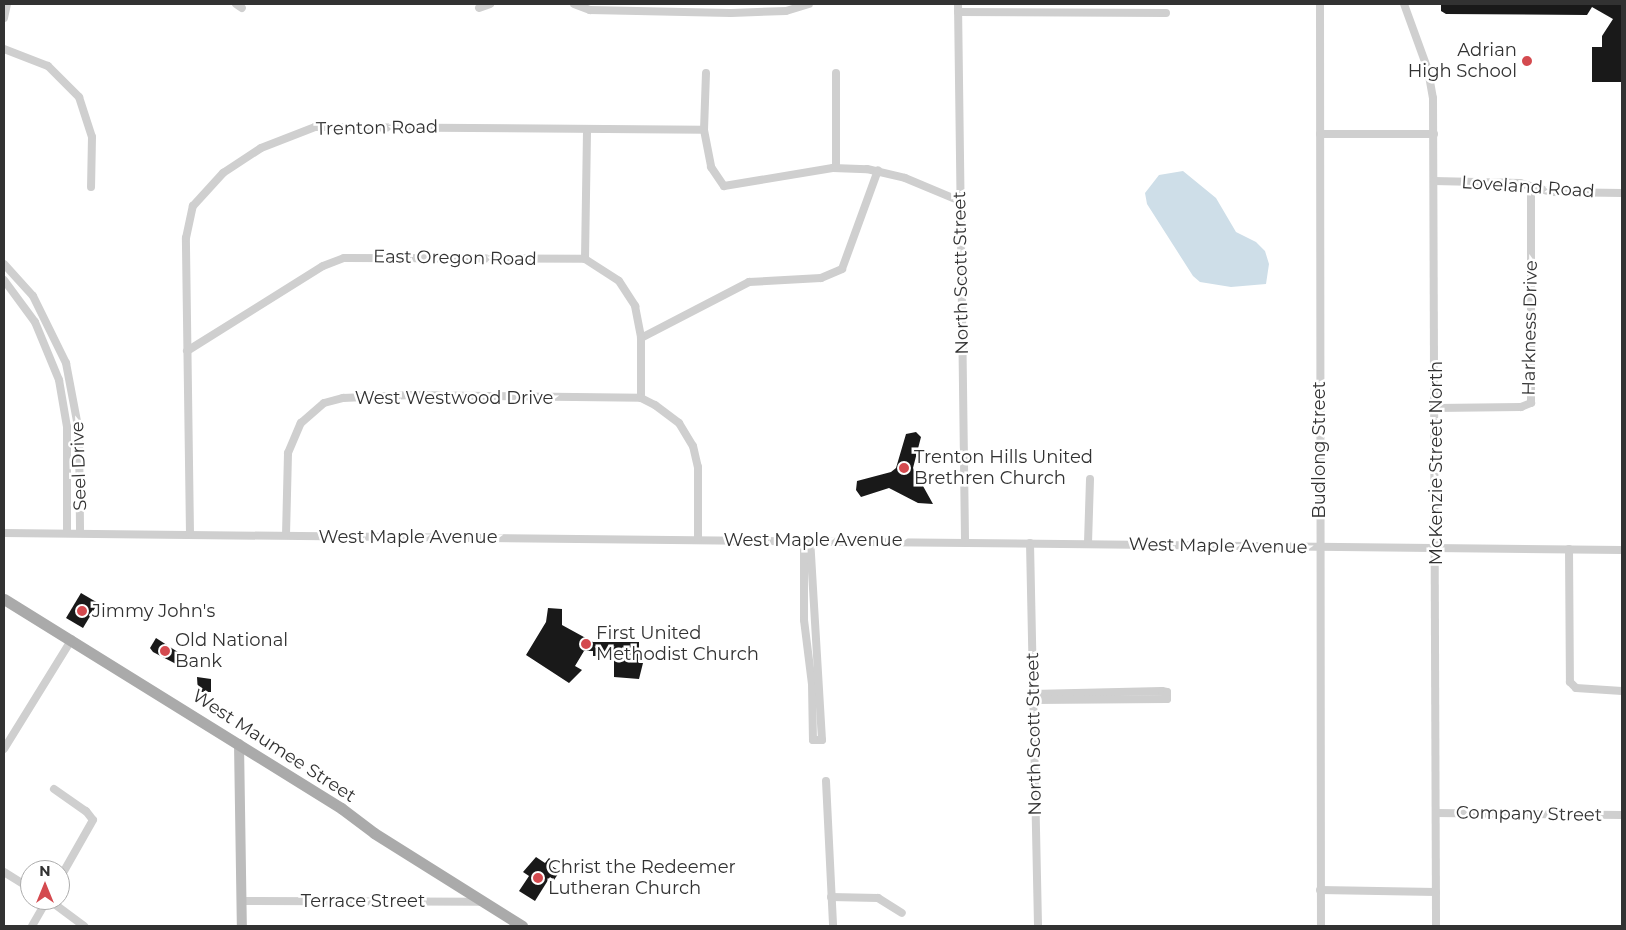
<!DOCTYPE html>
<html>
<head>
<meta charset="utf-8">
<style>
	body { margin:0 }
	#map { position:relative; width:1626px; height:930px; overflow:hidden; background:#fff; font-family:Montserrat,sans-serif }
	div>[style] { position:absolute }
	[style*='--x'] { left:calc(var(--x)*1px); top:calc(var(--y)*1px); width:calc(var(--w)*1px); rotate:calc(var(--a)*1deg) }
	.water>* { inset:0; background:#cedee8 }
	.building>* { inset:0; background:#191919 }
	.street>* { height:8px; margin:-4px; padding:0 4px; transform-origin:4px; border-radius:4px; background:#cfcfcf }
	.secondary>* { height:10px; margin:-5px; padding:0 5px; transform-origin:5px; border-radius:5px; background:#bcbcbc }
	.primary>* { height:11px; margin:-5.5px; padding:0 5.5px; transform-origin:5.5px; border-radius:5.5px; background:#aaa }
	.dots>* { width:14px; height:14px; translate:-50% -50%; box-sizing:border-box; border:2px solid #fff; border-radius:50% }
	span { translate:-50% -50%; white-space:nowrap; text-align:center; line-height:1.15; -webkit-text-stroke:5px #fff; paint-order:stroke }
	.poi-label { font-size:18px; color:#323232 }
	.right { translate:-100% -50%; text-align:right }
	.left { translate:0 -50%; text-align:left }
	.street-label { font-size:18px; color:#323232 }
	.frame { position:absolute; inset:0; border:5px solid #323232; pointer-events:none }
	.north { position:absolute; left:20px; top:860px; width:50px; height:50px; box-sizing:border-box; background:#fff; border:1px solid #adadad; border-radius:50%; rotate:0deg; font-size:14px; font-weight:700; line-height:20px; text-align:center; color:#323232 }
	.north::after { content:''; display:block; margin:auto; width:18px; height:22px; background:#d44a4f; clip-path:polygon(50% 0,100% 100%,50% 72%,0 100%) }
</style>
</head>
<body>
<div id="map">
	<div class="water">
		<i style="clip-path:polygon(1183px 171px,1216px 198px,1236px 232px,1256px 242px,1265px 251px,1269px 264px,1266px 284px,1231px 287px,1200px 282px,1193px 276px,1147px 204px,1145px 193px,1159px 175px)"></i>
	</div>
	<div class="building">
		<i style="clip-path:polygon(1441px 4px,1622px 4px,1622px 82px,1592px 82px,1592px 47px,1602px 47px,1602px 36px,1613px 19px,1592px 7px,1587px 15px,1446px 14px,1441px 11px)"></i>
		<i style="clip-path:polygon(916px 432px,921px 437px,913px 468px,933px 504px,918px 503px,889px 488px,861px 497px,856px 490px,857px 481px,891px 472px,896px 468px,906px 434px)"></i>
		<i style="clip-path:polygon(81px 593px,98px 603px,83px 628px,66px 618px)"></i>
		<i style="clip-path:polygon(548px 608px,562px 609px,562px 625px,593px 642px,639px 642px,639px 663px,643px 663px,639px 679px,614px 677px,614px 656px,593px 656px,593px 651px,584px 651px,575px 666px,582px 670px,569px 683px,526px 655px,546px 622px)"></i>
		<i style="clip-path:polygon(156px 638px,184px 656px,178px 665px,153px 652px,150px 648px)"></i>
		<i style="clip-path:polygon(197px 677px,211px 679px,211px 692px,198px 692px)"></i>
		<i style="clip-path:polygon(536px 857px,545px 863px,549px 858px,553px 861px,550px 865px,560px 871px,554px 880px,550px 877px,535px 901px,519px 891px,529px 876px,523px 872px)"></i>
	</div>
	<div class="street">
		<i style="--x:236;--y:4;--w:7;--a:34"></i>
		<i style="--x:574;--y:4;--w:17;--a:21"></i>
		<i style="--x:590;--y:10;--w:141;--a:1.2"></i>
		<i style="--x:731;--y:13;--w:55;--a:-2.1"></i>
		<i style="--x:786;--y:11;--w:24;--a:-17"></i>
		<i style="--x:958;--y:4;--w:537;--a:89.25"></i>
		<i style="--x:1320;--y:4;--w:922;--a:89.94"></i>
		<i style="--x:1404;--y:4;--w:70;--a:70"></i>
		<i style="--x:1428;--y:70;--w:28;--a:80"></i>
		<i style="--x:1433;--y:98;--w:828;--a:89.79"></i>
		<i style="--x:479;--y:8;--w:12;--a:-20"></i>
		<i style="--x:958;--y:12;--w:208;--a:0.3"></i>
		<i style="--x:4;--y:18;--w:14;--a:-78"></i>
		<i style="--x:4;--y:49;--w:47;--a:21.1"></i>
		<i style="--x:48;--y:66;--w:44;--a:45"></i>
		<i style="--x:79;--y:97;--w:42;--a:72"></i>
		<i style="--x:92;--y:137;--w:50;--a:91.1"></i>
		<i style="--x:706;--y:73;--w:57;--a:92"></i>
		<i style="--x:704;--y:130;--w:38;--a:79"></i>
		<i style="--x:711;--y:167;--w:23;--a:56"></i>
		<i style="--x:724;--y:186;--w:110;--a:-9.4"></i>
		<i style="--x:833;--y:168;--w:34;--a:2"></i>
		<i style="--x:867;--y:169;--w:39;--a:13"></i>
		<i style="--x:905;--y:178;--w:60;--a:22.7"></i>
		<i style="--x:1320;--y:134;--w:114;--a:0"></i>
		<i style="--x:836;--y:168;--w:95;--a:-90"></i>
		<i style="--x:1434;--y:181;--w:86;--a:1.3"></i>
		<i style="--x:1520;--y:183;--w:32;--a:16"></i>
		<i style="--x:1551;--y:192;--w:71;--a:0.8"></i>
		<i style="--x:585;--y:259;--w:130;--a:-89.1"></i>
		<i style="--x:4;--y:264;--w:43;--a:47.8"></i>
		<i style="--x:33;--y:296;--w:75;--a:63.8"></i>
		<i style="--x:66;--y:363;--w:70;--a:79.3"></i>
		<i style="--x:79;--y:432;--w:100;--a:89.4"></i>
		<i style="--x:4;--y:280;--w:52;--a:53.6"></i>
		<i style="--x:35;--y:322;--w:63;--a:67.5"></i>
		<i style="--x:59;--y:380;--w:48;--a:80.3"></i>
		<i style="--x:67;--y:427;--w:106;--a:90"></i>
		<i style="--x:641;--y:338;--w:122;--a:-27.4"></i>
		<i style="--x:749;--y:282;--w:72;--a:-3.2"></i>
		<i style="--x:821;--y:278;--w:23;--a:-23"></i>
		<i style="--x:842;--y:269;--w:105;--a:-70"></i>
		<i style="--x:187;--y:351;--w:160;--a:-32"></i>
		<i style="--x:323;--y:266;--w:22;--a:-21"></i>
		<i style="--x:344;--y:258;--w:241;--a:0.2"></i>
		<i style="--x:585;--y:259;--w:40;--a:32.9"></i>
		<i style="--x:619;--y:281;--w:30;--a:57"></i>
		<i style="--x:635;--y:306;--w:33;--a:79"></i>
		<i style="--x:641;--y:338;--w:60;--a:90"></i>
		<i style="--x:1436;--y:408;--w:85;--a:-0.7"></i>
		<i style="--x:1521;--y:407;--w:11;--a:-22"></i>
		<i style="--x:1531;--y:403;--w:216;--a:-90"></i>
		<i style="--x:4;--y:533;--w:1618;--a:0.6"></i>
		<i style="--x:190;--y:534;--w:296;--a:-90.8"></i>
		<i style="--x:186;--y:238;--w:33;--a:-78"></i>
		<i style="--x:193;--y:206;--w:45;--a:-47.7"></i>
		<i style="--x:223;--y:173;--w:45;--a:-33.3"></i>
		<i style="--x:261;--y:148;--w:58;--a:-21.3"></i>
		<i style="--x:315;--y:127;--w:389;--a:0.4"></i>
		<i style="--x:286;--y:535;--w:82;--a:-88.6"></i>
		<i style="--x:288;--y:453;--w:33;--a:-67"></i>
		<i style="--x:301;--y:423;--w:30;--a:-41"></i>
		<i style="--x:324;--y:403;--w:20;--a:-15"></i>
		<i style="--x:343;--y:398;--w:68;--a:-2.5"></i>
		<i style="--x:411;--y:395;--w:230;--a:0.7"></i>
		<i style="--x:641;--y:398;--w:16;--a:27"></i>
		<i style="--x:655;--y:405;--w:30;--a:37"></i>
		<i style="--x:679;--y:423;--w:27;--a:59"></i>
		<i style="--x:693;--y:446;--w:22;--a:77"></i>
		<i style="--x:698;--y:467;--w:73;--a:90"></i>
		<i style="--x:804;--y:540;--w:80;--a:90"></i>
		<i style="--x:804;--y:620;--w:64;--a:82.9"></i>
		<i style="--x:812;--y:684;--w:56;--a:89"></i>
		<i style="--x:813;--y:740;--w:9;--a:0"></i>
		<i style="--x:822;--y:740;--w:200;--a:-93.4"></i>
		<i style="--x:1030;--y:543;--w:383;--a:88.8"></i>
		<i style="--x:1088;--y:543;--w:64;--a:-88.2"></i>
		<i style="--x:1569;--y:549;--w:133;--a:89.6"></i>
		<i style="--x:1570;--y:682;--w:8;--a:45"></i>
		<i style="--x:1576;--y:688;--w:46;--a:3.7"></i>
		<i style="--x:1032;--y:694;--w:130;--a:-1.3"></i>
		<i style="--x:1162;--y:691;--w:5;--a:11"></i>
		<i style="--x:1167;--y:692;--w:7;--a:90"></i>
		<i style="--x:1167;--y:699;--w:134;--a:179.6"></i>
		<i style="--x:4;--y:749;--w:129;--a:-58.3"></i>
		<i style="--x:826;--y:781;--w:145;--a:87.2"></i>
		<i style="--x:54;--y:789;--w:39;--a:35"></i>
		<i style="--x:86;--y:811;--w:11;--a:52"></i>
		<i style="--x:93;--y:820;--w:67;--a:119.6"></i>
		<i style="--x:1436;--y:813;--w:186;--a:0.6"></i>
		<i style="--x:4;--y:872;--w:31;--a:32"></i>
		<i style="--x:1320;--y:890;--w:116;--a:1"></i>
		<i style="--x:831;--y:897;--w:47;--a:1.2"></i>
		<i style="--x:878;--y:898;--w:28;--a:32"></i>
		<i style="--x:49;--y:900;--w:44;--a:36.6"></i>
		<i style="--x:241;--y:901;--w:241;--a:0.2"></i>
		<i style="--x:32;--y:926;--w:30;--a:-60"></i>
	</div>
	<div class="secondary">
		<i style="--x:239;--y:744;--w:182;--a:89.1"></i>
	</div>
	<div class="primary">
		<i style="--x:4;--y:599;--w:397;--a:31.8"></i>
		<i style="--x:341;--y:808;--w:41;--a:37.1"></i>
		<i style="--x:374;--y:833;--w:175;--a:32.1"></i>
	</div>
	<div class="dots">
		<i style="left:1527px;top:61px;background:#d44a4f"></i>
		<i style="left:904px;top:468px;background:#d44a4f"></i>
		<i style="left:82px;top:611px;background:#d44a4f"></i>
		<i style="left:586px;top:644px;background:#d44a4f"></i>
		<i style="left:165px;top:651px;background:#d44a4f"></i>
		<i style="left:538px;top:878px;background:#d44a4f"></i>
	</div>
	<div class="poi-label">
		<span class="right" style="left:1517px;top:61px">Adrian<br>High School</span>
		<span class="left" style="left:914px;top:468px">Trenton Hills United<br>Brethren Church</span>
		<span class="left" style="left:92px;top:611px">Jimmy John's</span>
		<span class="left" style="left:596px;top:644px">First United<br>Methodist Church</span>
		<span class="left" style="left:175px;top:651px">Old National<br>Bank</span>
		<span class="left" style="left:548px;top:878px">Christ the Redeemer<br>Lutheran Church</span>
	</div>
	<div class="street-label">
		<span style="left:377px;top:128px;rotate:-1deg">Trenton Road</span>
		<span style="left:1528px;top:187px;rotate:4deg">Loveland Road</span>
		<span style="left:455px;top:258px;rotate:1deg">East Oregon Road</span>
		<span style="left:961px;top:273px;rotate:-91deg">North Scott Street</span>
		<span style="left:1530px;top:328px;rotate:-89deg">Harkness Drive</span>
		<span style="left:454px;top:398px">West Westwood Drive</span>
		<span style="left:1319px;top:450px;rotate:-90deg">Budlong Street</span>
		<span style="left:1436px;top:463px;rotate:-90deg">McKenzie Street North</span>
		<span style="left:79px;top:466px;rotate:-92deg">Seel Drive</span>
		<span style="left:408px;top:537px">West Maple Avenue</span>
		<span style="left:813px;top:540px">West Maple Avenue</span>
		<span style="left:1218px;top:546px;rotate:1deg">West Maple Avenue</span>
		<span style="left:1034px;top:734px;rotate:-91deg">North Scott Street</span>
		<span style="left:274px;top:746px;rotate:33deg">West Maumee Street</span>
		<span style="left:1529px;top:814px;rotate:1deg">Company Street</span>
		<span style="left:363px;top:901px">Terrace Street</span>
	</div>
	<div class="frame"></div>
	<div class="north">N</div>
</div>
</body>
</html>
